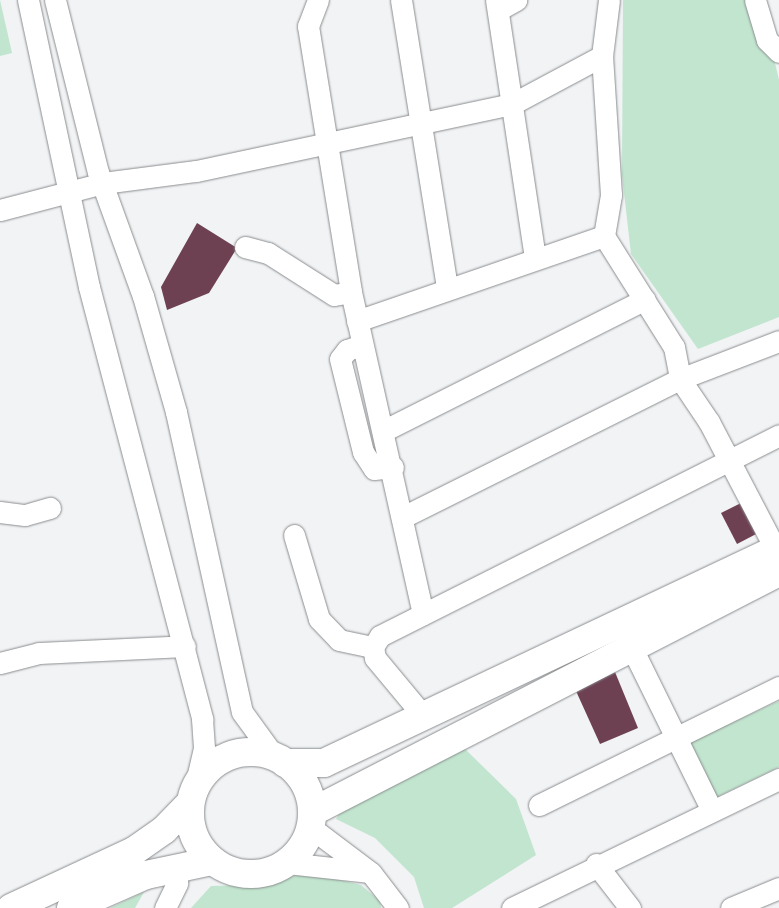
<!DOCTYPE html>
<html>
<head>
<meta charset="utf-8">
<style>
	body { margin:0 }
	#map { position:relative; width:779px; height:908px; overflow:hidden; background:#f1f3f5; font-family:Ubuntu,sans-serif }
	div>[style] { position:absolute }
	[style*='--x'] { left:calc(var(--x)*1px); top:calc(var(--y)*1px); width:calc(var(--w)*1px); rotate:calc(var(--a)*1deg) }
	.green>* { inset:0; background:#c1e5ce }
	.building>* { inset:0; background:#6d4052 }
	.roads { filter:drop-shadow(0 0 1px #8a8c8e) drop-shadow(0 0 1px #8a8c8e) }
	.minor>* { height:21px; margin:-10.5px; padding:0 10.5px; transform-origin:10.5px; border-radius:10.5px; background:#fff }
	.major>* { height:28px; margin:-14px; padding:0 14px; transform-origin:14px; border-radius:14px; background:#fff }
	.major>.ring { margin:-14px; padding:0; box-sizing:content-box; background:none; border:28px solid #fff; border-radius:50% }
	span { translate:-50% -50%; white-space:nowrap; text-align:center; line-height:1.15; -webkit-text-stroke:5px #fff; paint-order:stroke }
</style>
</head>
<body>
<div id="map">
	<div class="green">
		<i style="clip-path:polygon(0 0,12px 53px,0 56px)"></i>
		<i style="clip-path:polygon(623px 0,760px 0,779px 80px,779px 317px,698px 349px,631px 254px,622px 175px)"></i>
		<i style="clip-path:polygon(779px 701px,779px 767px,717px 797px,690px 742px)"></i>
		<i style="clip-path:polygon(463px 747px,516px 799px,536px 855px,452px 908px,424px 908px,414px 877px,375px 838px,336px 819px,343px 807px)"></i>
		<i style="clip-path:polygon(308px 872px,361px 885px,380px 901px,381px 908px,191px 908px,211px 886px,262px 885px)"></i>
		<i style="clip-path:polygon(144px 892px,135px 908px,110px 908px)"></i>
	</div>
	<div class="building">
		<i style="clip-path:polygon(197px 223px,237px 248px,209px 293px,167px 310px,161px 287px)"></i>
		<i style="clip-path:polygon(745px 501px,760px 532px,737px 544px,721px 513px)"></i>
		<i style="clip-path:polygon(615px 672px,638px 728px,600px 744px,576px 691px)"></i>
	</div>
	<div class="roads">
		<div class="minor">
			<i style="--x:28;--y:0;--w:293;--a:78"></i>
			<i style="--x:89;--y:287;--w:447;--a:75.3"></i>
			<i style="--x:202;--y:719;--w:29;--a:86"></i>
			<i style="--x:204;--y:748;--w:40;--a:103"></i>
			<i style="--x:55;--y:0;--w:177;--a:76"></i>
			<i style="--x:98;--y:172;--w:132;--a:70.1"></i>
			<i style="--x:143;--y:296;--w:121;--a:74.1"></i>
			<i style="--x:176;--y:412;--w:307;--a:77.6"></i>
			<i style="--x:242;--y:712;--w:54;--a:54"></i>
			<i style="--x:318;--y:0;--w:28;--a:111"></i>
			<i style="--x:308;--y:26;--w:269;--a:80.8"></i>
			<i style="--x:351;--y:292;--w:330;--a:77.4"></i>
			<i style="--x:401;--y:0;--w:291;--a:80.9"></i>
			<i style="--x:496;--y:0;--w:260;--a:81.4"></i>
			<i style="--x:755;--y:0;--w:42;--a:73.3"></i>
			<i style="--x:767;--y:40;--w:17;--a:45"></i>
			<i style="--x:498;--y:10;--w:21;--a:-29"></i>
			<i style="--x:0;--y:210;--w:106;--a:-14.7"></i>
			<i style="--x:103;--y:183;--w:94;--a:-7.4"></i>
			<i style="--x:196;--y:171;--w:323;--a:-12"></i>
			<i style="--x:512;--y:104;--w:102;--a:-28.1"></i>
			<i style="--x:604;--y:236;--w:131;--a:57.8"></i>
			<i style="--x:674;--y:347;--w:33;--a:79"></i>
			<i style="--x:680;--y:379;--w:52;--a:56"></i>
			<i style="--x:709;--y:422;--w:151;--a:62.4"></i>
			<i style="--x:245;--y:247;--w:24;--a:15"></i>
			<i style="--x:268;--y:253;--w:78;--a:32.5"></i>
			<i style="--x:334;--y:295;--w:17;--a:-10"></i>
			<i style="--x:357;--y:321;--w:261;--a:-19"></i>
			<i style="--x:604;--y:236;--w:42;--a:-80.3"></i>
			<i style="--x:611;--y:195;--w:139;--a:-93.7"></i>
			<i style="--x:602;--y:56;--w:56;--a:-82.9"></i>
			<i style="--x:361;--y:345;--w:15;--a:160"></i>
			<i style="--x:347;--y:350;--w:11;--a:128"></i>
			<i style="--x:340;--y:359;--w:96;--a:76.1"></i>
			<i style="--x:363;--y:452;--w:20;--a:57"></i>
			<i style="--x:374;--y:469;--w:19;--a:-6"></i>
			<i style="--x:383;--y:431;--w:293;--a:-26.7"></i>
			<i style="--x:0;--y:512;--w:25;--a:7"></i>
			<i style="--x:25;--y:515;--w:26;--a:-16"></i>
			<i style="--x:403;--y:517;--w:309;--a:-26.5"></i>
			<i style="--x:680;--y:379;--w:106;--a:-21"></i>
			<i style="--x:294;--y:535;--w:88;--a:73.4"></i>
			<i style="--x:319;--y:619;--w:29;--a:46"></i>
			<i style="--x:339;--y:640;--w:35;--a:12"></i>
			<i style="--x:625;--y:634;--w:195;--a:63.8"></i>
			<i style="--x:0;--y:663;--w:40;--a:-14.4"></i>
			<i style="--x:39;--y:653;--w:146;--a:-2.7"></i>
			<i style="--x:425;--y:718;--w:78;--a:-129.8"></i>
			<i style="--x:375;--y:658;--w:11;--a:-100"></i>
			<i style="--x:373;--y:647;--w:13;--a:-58"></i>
			<i style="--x:380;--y:636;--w:447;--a:-26.7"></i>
			<i style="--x:539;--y:805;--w:267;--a:-26.2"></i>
			<i style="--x:310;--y:827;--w:76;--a:37"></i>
			<i style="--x:371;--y:873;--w:44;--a:52.4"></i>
			<i style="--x:287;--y:863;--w:81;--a:6.3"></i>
			<i style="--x:596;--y:864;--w:56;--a:52.3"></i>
			<i style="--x:165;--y:908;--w:28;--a:-64"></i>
			<i style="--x:177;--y:883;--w:17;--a:-87"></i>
			<i style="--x:512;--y:908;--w:297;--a:-25.8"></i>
			<i style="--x:731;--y:908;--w:52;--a:-22.6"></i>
		</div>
		<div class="major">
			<i class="ring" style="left:190px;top:752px;width:94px;height:94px"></i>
			<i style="--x:285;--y:763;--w:39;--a:0"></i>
			<i style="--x:324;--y:763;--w:503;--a:-25.29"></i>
			<i style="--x:312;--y:812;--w:525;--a:-27.2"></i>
			<i style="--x:11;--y:908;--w:136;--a:-24.9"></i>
			<i style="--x:134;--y:851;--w:37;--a:-35"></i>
			<i style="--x:164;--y:830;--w:37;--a:-46"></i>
			<i style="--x:71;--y:908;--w:82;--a:-23.7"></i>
			<i style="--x:146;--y:875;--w:67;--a:-12"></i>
		</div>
	</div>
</div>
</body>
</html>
